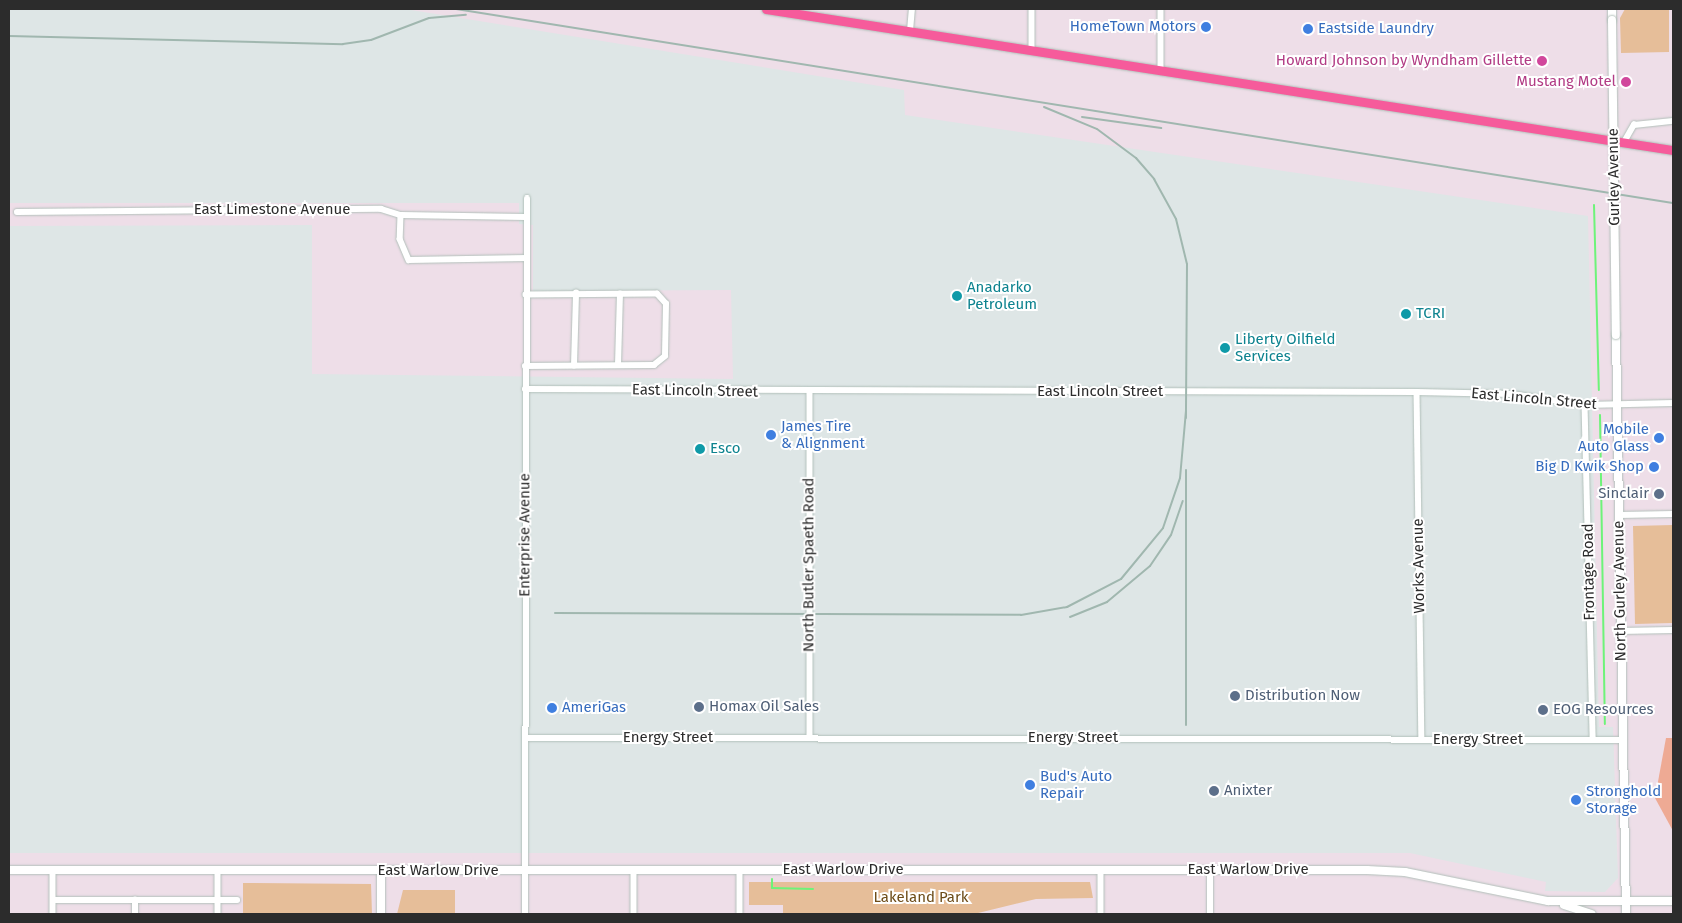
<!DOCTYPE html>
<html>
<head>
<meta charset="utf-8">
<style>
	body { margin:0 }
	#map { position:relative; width:1682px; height:923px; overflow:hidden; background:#eedee8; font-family:"Fira Sans",sans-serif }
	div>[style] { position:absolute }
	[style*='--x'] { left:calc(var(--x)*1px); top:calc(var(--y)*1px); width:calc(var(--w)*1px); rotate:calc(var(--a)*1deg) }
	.industrial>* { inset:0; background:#dee6e6 }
	.green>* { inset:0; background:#e6be99 }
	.pitch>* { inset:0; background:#eeaa94 }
	.stream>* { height:2px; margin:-1px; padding:0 1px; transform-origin:1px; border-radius:1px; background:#6ef379 }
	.roads { filter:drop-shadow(0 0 1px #b2c0ba) drop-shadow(0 0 1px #b2c0ba) }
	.street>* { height:5.5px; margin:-2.75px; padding:0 2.75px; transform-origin:2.75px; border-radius:2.75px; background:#fff }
	.secondary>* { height:8px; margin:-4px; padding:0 4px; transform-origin:4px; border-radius:4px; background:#fff }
	.primary>* { height:9px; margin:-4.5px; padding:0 4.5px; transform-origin:4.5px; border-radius:4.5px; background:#f65b9b }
	.rail>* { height:2px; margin:-1px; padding:0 1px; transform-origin:1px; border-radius:1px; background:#a0b7af }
	.bridges { filter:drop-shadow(0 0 1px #b2c0ba) drop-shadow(0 0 1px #b2c0ba) }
	.secondary-bridge>* { height:8px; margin:-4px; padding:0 4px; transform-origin:4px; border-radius:4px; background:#fff }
	.dots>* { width:14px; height:14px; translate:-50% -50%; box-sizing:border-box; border:2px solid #fff; border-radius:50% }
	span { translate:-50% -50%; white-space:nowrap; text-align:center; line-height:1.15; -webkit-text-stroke:4px #fff; paint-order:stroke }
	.shop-label { font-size:15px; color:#366cbe }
	.right { translate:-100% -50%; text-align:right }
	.left { translate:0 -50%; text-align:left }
	.hotel-label { font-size:15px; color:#b23c85 }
	.street-label { font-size:15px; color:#2c2c2c }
	.culture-label { font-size:15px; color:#0d838f }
	.service-label { font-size:15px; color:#4e5e75 }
	.park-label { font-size:15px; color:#6d4c18 }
	.frame { position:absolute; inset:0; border:10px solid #2c2c2c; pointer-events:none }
</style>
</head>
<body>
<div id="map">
	<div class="industrial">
		<i style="clip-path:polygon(9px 9px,405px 9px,904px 90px,905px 115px,1588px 216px,1599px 727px,1613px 727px,1618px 878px,1605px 892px,1545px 891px,1546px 882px,1410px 853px,9px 853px,9px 226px,312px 225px,312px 374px,733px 379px,731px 290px,533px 291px,533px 225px,519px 224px,519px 203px,9px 203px)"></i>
	</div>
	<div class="green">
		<i style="clip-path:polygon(1625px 9px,1669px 9px,1669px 52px,1621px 53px,1620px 18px)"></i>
		<i style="clip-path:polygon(1673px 525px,1673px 623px,1635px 624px,1633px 526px)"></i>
		<i style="clip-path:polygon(749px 882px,1090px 882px,1093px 898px,1036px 899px,974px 914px,783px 914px,783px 905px,749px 905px)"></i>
		<i style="clip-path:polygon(243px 883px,371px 884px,372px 914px,243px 914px)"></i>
		<i style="clip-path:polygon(403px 890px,455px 890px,455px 914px,397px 914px)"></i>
	</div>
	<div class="pitch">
		<i style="clip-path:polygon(1666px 738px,1673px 738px,1673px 831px,1655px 798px)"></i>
	</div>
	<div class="stream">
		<i style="--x:1594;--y:205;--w:185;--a:88.5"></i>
		<i style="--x:1600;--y:415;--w:309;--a:89.1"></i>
		<i style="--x:772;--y:879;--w:9;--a:90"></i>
		<i style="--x:772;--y:888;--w:41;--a:1.4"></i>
	</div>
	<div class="roads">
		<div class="street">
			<i style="--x:1032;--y:9;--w:41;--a:90"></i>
			<i style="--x:1161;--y:9;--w:61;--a:90"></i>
			<i style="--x:910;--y:31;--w:22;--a:-85"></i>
			<i style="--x:1624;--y:142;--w:20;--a:-60"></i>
			<i style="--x:1634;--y:125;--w:39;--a:-6"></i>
			<i style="--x:17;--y:212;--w:364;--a:-0.5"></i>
			<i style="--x:381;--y:209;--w:21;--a:17"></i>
			<i style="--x:401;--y:215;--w:126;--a:0.9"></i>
			<i style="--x:401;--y:215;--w:24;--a:92"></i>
			<i style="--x:400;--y:239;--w:23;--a:67"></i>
			<i style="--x:409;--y:260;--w:117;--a:-1"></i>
			<i style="--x:618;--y:365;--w:71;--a:-88.4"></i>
			<i style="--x:525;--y:366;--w:129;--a:-0.4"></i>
			<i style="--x:654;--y:365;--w:14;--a:-39"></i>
			<i style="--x:665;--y:356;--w:52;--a:-88.9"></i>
			<i style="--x:666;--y:304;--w:13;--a:-132"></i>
			<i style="--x:657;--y:294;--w:131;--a:179.6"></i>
			<i style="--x:574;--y:366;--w:73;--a:-88.4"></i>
			<i style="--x:525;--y:389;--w:892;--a:0.19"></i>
			<i style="--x:1417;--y:392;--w:95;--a:1.2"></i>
			<i style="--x:1512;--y:394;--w:74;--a:8.6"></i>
			<i style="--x:1585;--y:405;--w:88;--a:-1.3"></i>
			<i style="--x:810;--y:392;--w:346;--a:90"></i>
			<i style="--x:1417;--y:392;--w:348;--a:89.2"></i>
			<i style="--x:1585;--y:405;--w:335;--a:88.6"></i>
			<i style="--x:1619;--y:515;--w:54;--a:-1.1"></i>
			<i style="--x:1620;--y:631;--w:53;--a:-1.1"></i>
			<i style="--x:525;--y:738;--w:1097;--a:0.1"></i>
			<i style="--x:1101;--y:869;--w:45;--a:90"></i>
			<i style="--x:53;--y:870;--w:44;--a:90"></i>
			<i style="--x:218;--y:870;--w:44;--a:90"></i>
			<i style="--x:740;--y:870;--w:44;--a:90"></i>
			<i style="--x:634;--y:871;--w:43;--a:90"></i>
			<i style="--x:54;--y:900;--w:183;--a:0"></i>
			<i style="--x:135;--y:914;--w:14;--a:-90"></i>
			<i style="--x:525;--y:914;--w:715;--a:-89.84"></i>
			<i style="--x:1210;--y:914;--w:44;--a:-90"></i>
		</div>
		<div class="secondary">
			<i style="--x:1612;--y:9;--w:11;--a:90"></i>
			<i style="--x:1616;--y:335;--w:579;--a:89.01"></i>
			<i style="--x:9;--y:870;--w:1358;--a:0"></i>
			<i style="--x:1367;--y:870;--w:38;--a:3"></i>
			<i style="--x:1405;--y:872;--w:146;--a:11.5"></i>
			<i style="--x:1548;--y:901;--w:125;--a:0"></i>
			<i style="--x:381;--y:870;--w:44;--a:90"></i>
			<i style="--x:1564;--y:905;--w:29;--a:18"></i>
		</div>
		<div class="primary">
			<i style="--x:766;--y:9;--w:918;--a:8.84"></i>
		</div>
	</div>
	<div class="rail">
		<i style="--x:456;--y:9;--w:1232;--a:9.06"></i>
		<i style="--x:9;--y:36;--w:334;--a:1.4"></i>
		<i style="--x:343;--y:44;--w:28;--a:-8"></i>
		<i style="--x:371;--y:40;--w:62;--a:-20.8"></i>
		<i style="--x:429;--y:18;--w:37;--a:-5"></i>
		<i style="--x:1044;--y:107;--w:57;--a:22.5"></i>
		<i style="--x:1097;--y:129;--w:49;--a:36.6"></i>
		<i style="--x:1136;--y:158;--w:28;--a:49"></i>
		<i style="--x:1154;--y:179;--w:46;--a:61.2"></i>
		<i style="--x:1176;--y:219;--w:46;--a:76.3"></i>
		<i style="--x:1187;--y:264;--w:154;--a:90.4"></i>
		<i style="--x:1082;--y:117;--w:80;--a:7.9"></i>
		<i style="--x:1186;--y:470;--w:255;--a:90"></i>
		<i style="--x:555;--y:613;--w:466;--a:0.2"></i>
		<i style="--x:1021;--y:615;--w:47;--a:-9.9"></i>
		<i style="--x:1067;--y:607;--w:61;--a:-27.4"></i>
		<i style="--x:1121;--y:579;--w:66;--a:-50.5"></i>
		<i style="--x:1163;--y:528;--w:53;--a:-71.2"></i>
		<i style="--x:1180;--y:478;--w:67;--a:-84.9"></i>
		<i style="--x:1070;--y:617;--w:40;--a:-22"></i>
		<i style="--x:1107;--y:602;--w:56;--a:-39.9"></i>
		<i style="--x:1150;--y:566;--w:37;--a:-56"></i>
		<i style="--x:1171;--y:535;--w:36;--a:-71"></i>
	</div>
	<div class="bridges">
		<div class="secondary-bridge">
			<i style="--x:1612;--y:20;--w:315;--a:89.3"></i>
		</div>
	</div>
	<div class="dots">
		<i style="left:1206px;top:27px;background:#3f7fe0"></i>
		<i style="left:1308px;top:29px;background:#3f7fe0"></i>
		<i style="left:1542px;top:61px;background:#d1479c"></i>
		<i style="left:1626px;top:82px;background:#d1479c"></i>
		<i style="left:957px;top:296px;background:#0f9aa8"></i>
		<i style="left:1406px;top:314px;background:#0f9aa8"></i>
		<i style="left:1225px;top:348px;background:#0f9aa8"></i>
		<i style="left:771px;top:435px;background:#3f7fe0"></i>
		<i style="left:1659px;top:438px;background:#3f7fe0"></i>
		<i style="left:700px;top:449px;background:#0f9aa8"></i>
		<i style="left:1654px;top:467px;background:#3f7fe0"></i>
		<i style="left:1659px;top:494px;background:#5c6f8a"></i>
		<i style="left:1235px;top:696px;background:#5c6f8a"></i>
		<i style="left:699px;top:707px;background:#5c6f8a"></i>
		<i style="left:552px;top:708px;background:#3f7fe0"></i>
		<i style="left:1543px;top:710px;background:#5c6f8a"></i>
		<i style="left:1030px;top:785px;background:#3f7fe0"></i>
		<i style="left:1214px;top:791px;background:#5c6f8a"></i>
		<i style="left:1576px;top:800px;background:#3f7fe0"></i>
	</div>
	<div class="shop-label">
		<span class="right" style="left:1196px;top:27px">HomeTown Motors</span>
		<span class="left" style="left:1318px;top:29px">Eastside Laundry</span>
		<span class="left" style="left:781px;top:435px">James Tire<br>&amp; Alignment</span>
		<span class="right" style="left:1649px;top:438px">Mobile<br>Auto Glass</span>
		<span class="right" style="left:1644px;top:467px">Big D Kwik Shop</span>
		<span class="left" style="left:562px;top:708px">AmeriGas</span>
		<span class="left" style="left:1040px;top:785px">Bud's Auto<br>Repair</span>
		<span class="left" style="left:1586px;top:800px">Stronghold<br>Storage</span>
	</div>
	<div class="hotel-label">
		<span class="right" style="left:1532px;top:61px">Howard Johnson by Wyndham Gillette</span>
		<span class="right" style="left:1616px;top:82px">Mustang Motel</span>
	</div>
	<div class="street-label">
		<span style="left:1614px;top:177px;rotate:-91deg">Gurley Avenue</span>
		<span style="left:272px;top:210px">East Limestone Avenue</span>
		<span style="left:695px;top:391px;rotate:1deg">East Lincoln Street</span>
		<span style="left:1100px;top:392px">East Lincoln Street</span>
		<span style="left:1534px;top:399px;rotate:5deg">East Lincoln Street</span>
		<span style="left:525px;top:535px;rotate:-90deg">Enterprise Avenue</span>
		<span style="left:809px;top:565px;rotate:-90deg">North Butler Spaeth Road</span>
		<span style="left:1419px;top:566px;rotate:-91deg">Works Avenue</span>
		<span style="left:1589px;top:572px;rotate:-91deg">Frontage Road</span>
		<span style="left:1620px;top:591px;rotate:-91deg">North Gurley Avenue</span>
		<span style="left:668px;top:738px">Energy Street</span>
		<span style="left:1073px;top:738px">Energy Street</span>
		<span style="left:1478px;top:740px">Energy Street</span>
		<span style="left:843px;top:870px">East Warlow Drive</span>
		<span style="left:1248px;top:870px">East Warlow Drive</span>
		<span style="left:438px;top:871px">East Warlow Drive</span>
	</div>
	<div class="culture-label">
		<span class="left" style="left:967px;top:296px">Anadarko<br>Petroleum</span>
		<span class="left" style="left:1416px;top:314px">TCRI</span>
		<span class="left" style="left:1235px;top:348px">Liberty Oilfield<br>Services</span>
		<span class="left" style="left:710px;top:449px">Esco</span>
	</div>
	<div class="service-label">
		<span class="right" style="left:1649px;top:494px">Sinclair</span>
		<span class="left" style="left:1245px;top:696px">Distribution Now</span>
		<span class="left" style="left:709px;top:707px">Homax Oil Sales</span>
		<span class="left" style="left:1553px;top:710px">EOG Resources</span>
		<span class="left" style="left:1224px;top:791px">Anixter</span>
	</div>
	<div class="park-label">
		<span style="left:921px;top:898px">Lakeland Park</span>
	</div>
	<div class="frame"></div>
</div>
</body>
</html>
